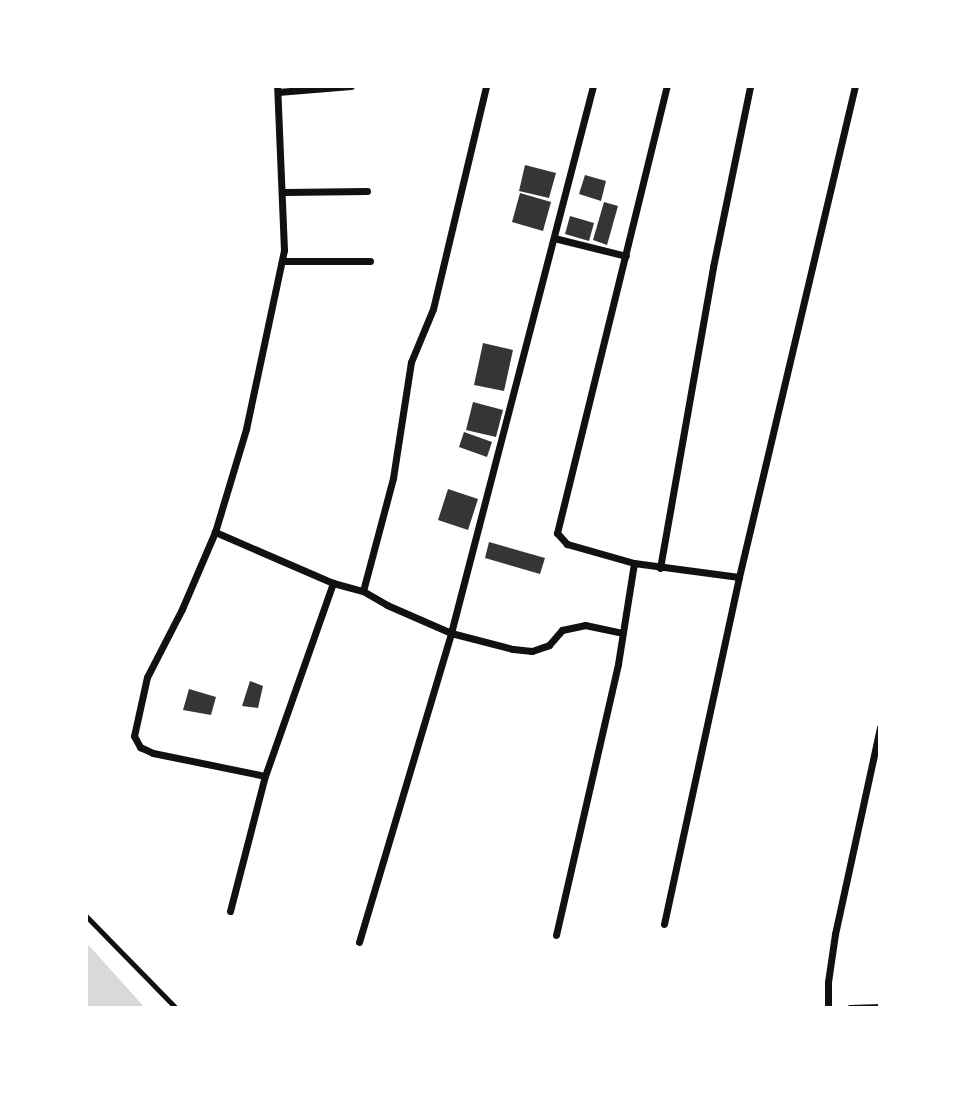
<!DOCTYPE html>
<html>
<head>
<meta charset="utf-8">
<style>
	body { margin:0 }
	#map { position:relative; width:966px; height:1094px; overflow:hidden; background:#fff; font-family:Arial,sans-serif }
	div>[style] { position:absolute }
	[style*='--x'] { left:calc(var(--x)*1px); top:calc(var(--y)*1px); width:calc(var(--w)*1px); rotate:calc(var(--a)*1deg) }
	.water>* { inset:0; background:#d9d9d9 }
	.building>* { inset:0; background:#353535 }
	.service>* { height:5px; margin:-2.5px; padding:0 2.5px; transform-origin:2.5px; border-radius:2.5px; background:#111 }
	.minor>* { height:7px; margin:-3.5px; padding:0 3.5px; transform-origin:3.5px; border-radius:3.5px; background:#111 }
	span { translate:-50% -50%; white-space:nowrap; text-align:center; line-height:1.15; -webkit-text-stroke:5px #fff; paint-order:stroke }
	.frame { position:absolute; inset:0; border:88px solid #fff; pointer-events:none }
</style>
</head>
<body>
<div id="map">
	<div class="water">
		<i style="clip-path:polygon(86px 943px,93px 950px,145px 1008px,86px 1008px)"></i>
	</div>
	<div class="building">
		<i style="clip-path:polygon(525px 165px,556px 173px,549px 198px,519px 191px)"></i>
		<i style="clip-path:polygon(585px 175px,606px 181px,601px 201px,579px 194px)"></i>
		<i style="clip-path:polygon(520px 193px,551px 202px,543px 231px,512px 222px)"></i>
		<i style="clip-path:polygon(604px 202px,618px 206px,607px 245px,593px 240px)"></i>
		<i style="clip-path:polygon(570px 216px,594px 223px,589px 241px,565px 234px)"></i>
		<i style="clip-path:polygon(483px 343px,513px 350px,504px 391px,474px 385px)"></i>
		<i style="clip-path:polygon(473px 402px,503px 410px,496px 437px,466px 430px)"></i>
		<i style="clip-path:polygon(464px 432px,492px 442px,487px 457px,459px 447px)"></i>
		<i style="clip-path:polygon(448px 489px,478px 499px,468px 530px,438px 520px)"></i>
		<i style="clip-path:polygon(489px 542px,545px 558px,540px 574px,485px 558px)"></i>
		<i style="clip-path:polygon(250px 681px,263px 686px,258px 708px,242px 706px)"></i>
		<i style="clip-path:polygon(189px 689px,216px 697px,211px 715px,183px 710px)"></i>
	</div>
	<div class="service">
		<i style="--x:86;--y:916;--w:129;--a:45.6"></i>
	</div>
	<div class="minor">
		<i style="--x:278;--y:92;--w:73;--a:-4.7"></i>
		<i style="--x:284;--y:192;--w:83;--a:-0.7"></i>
		<i style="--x:554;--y:238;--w:74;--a:14"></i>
		<i style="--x:282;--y:261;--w:88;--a:0"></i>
		<i style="--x:215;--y:532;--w:84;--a:113.2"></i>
		<i style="--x:182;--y:609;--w:76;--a:117.2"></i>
		<i style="--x:147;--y:677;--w:60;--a:102.4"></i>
		<i style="--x:134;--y:736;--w:13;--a:61"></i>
		<i style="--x:140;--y:747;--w:14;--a:25"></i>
		<i style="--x:153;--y:753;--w:114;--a:11.6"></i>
		<i style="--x:660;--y:568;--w:306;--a:-80"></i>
		<i style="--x:713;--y:267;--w:185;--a:-78.4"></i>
		<i style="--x:739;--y:577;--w:505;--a:-76.71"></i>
		<i style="--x:333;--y:583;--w:31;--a:15"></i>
		<i style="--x:363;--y:591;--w:117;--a:-75.1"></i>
		<i style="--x:393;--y:478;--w:117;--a:-81.2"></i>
		<i style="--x:411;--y:362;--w:57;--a:-67.5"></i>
		<i style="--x:433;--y:309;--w:229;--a:-76.6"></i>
		<i style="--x:363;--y:591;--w:28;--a:30"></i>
		<i style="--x:387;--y:605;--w:70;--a:23.6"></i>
		<i style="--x:451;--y:633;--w:64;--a:14.5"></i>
		<i style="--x:513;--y:649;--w:19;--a:6"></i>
		<i style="--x:532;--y:651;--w:18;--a:-19"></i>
		<i style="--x:549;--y:645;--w:20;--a:-49"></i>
		<i style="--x:562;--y:630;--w:24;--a:-12"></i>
		<i style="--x:585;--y:625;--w:38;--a:12"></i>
		<i style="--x:230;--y:911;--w:139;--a:-75.5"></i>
		<i style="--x:265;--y:776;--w:205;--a:-70.6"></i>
		<i style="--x:333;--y:583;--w:129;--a:-156.6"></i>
		<i style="--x:215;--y:532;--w:108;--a:-73.2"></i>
		<i style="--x:246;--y:429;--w:183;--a:-78"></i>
		<i style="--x:284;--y:250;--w:164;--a:-92.4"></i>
		<i style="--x:664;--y:924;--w:355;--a:-77.8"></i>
		<i style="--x:739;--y:577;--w:106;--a:-172.4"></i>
		<i style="--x:634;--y:563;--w:70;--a:-164.2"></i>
		<i style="--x:567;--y:544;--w:15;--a:-132"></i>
		<i style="--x:557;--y:533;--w:460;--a:-76.2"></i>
		<i style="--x:556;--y:935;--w:278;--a:-77.1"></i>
		<i style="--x:618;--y:664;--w:102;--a:-81"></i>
		<i style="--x:359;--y:942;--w:322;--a:-73.4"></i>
		<i style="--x:451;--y:633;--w:565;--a:-75.45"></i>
		<i style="--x:828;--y:1008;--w:26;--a:-90"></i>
		<i style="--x:828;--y:982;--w:49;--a:-81.7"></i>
		<i style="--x:835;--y:934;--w:212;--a:-77.7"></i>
		<i style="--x:850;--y:1008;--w:30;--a:-2"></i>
	</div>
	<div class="frame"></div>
</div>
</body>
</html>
